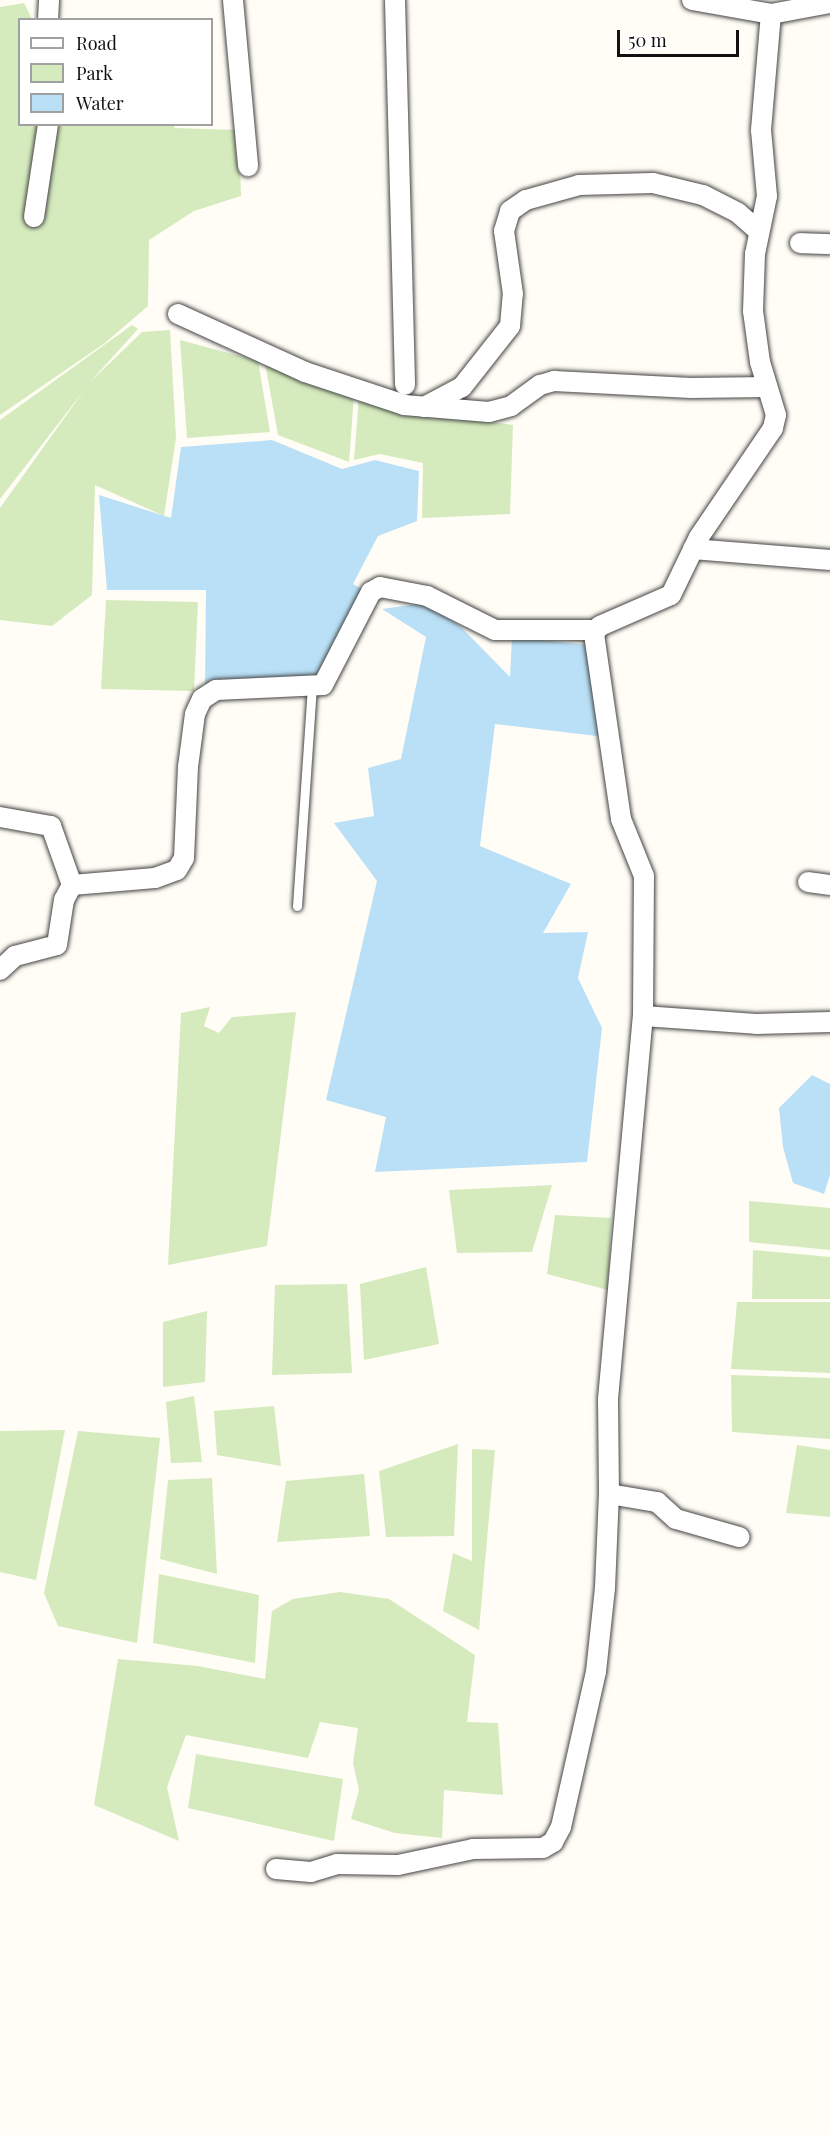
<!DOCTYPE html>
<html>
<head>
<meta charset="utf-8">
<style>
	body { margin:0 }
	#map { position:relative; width:830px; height:2135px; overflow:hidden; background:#fffdf5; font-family:"Playfair Display",serif }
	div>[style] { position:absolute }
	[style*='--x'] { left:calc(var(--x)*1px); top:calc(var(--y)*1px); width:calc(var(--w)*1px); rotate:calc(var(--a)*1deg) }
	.green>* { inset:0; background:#d5ebbd }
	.water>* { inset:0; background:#b9e0f7 }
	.roads { filter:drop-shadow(0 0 2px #444) drop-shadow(0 0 2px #444) }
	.service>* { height:9px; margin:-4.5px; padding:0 4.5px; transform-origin:4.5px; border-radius:4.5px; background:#fff }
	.minor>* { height:20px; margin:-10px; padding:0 10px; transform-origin:10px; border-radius:10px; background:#fff }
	span { translate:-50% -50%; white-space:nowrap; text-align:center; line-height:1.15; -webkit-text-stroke:6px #fff; paint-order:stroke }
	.legend { position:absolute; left:18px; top:18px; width:195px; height:108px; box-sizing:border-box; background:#fff; border:2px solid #a0a0a0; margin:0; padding:8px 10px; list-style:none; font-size:18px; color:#111 }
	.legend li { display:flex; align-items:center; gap:12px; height:30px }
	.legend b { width:30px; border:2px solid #a0a0a0 }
	.scale { position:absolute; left:617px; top:30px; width:122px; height:27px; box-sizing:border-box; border:3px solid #111; border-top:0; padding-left:8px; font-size:18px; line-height:21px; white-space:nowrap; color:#111; -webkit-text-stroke:4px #fff; paint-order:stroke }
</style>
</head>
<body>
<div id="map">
	<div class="green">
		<i style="clip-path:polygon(24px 3px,32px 19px,20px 20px,20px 124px,172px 124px,175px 128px,239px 130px,241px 196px,194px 211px,149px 240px,148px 306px,105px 343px,0 415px,0 7px)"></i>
		<i style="clip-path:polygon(132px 325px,138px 329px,90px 382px,142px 332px,170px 330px,176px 438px,164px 516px,95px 485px,92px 595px,52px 626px,0 620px,0 508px,85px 389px,0 499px,0 420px)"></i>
		<i style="clip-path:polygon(180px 340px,258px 361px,270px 432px,187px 438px)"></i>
		<i style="clip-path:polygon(265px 363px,354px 395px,349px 462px,278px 435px)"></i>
		<i style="clip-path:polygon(359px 396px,444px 416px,513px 425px,510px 514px,422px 518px,423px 463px,380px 454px,354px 460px)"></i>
		<i style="clip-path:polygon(106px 600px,198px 602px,194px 691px,101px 689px)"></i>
		<i style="clip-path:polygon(210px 1007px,204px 1026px,219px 1033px,232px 1017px,296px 1012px,267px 1246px,168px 1265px,181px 1013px)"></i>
		<i style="clip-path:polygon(552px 1185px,532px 1252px,457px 1253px,449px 1190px)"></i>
		<i style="clip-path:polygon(749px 1201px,830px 1208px,830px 1250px,749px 1242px)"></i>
		<i style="clip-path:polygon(555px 1215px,611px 1218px,608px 1290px,547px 1274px)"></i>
		<i style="clip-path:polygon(753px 1250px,830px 1257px,830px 1299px,752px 1299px)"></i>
		<i style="clip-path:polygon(426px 1267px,439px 1344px,364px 1360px,360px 1284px)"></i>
		<i style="clip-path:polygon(347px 1284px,352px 1373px,272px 1375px,275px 1285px)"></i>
		<i style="clip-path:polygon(737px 1302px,830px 1302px,830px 1373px,731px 1369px)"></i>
		<i style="clip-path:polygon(207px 1311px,205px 1382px,163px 1387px,163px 1322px)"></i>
		<i style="clip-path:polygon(731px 1375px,830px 1378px,830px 1439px,732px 1432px)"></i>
		<i style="clip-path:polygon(194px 1396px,202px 1462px,171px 1463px,166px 1402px)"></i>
		<i style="clip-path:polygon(274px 1406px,281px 1466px,217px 1455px,214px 1411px)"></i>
		<i style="clip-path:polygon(65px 1430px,36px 1580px,0 1572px,0 1431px)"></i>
		<i style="clip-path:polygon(78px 1431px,160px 1438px,137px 1643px,58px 1626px,44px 1593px)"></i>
		<i style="clip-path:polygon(458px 1444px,454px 1536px,386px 1537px,379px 1471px)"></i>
		<i style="clip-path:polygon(797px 1445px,830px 1450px,830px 1517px,786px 1513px)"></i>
		<i style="clip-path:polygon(472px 1449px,495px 1450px,479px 1630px,443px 1611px,453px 1553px,472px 1561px)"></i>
		<i style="clip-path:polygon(364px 1474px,370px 1536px,277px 1542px,286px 1481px)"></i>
		<i style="clip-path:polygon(212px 1478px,217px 1574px,160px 1559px,168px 1480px)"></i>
		<i style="clip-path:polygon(159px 1574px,259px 1595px,255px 1663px,153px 1643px)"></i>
		<i style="clip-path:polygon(340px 1592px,389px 1599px,475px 1655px,467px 1722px,498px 1723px,503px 1795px,444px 1790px,442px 1838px,395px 1833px,351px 1819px,359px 1790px,353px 1763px,358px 1728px,320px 1722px,308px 1758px,186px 1735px,167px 1787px,179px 1841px,94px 1805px,118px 1659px,198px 1666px,265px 1679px,272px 1611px,293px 1599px)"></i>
		<i style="clip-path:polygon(196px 1754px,343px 1779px,334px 1841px,188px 1808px)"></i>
	</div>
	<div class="water">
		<i style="clip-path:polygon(272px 440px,342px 469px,375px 460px,419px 471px,417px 521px,378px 536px,353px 584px,367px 592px,322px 684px,205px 686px,206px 590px,107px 590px,99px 495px,171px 518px,181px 447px)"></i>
		<i style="clip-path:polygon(425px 603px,461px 627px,510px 677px,512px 637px,588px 645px,605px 737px,495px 724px,480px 846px,571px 884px,543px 933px,588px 932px,578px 978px,602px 1028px,587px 1162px,375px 1172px,386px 1117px,326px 1100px,377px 881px,334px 823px,374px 816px,368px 768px,401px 759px,426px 637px,382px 609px)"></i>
		<i style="clip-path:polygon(812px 1075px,830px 1084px,830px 1175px,824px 1194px,793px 1183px,783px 1147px,779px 1108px)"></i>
	</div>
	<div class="roads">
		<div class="service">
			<i style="--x:297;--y:906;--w:219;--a:-86.1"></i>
		</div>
		<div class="minor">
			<i style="--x:233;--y:0;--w:167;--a:84.8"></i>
			<i style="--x:395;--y:0;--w:385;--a:88.5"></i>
			<i style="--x:692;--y:0;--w:80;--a:10"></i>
			<i style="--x:771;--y:14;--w:60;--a:-10.6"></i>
			<i style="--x:48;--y:20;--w:20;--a:-87"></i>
			<i style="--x:34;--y:217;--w:94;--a:-81.4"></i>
			<i style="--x:800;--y:243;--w:30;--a:2"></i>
			<i style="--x:178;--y:314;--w:140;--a:24.5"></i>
			<i style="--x:305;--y:372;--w:104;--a:18.4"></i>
			<i style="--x:404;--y:405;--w:85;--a:4.7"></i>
			<i style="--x:489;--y:412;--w:23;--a:-15"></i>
			<i style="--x:511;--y:406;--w:36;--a:-36"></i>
			<i style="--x:540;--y:385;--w:15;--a:-16"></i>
			<i style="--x:554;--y:381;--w:137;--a:2.9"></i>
			<i style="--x:691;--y:388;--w:76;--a:-0.8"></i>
			<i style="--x:424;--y:407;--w:43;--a:-27.8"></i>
			<i style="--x:462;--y:387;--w:78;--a:-51.8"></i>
			<i style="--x:510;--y:326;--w:32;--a:-85"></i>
			<i style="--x:513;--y:294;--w:64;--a:-98.1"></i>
			<i style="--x:504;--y:231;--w:21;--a:-73"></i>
			<i style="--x:510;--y:211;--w:19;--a:-35"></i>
			<i style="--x:526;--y:200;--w:55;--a:-15.8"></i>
			<i style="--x:579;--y:185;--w:74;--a:-1.5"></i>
			<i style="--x:653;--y:183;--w:51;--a:13.5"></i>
			<i style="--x:703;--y:195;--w:39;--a:27"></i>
			<i style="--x:738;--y:213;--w:28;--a:41"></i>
			<i style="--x:693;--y:549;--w:137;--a:4.6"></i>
			<i style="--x:0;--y:817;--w:52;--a:10"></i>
			<i style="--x:51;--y:826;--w:63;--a:70.4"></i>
			<i style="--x:72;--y:885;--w:83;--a:-4.8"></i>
			<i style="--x:155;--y:878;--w:23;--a:-20"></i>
			<i style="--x:177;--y:870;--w:14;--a:-60"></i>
			<i style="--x:184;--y:858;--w:91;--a:-87.5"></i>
			<i style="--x:188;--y:767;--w:53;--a:-82.5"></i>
			<i style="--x:195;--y:714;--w:17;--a:-65"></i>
			<i style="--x:202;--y:699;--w:17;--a:-33"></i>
			<i style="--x:216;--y:690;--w:107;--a:-2.7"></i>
			<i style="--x:323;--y:685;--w:105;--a:-62.7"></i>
			<i style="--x:371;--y:592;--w:10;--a:-29"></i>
			<i style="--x:380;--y:587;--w:48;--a:10.8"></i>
			<i style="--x:427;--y:596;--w:76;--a:26.6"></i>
			<i style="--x:495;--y:630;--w:101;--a:0"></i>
			<i style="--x:808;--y:882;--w:22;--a:8"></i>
			<i style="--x:0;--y:970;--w:21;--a:-43"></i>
			<i style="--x:15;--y:956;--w:43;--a:-14.7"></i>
			<i style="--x:57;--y:945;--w:46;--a:-81.2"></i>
			<i style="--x:64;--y:900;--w:17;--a:-62"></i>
			<i style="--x:643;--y:1016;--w:113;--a:4"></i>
			<i style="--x:756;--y:1024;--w:74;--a:-1.5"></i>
			<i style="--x:609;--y:1494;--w:49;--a:9.5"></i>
			<i style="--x:657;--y:1502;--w:25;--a:42"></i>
			<i style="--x:676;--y:1519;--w:66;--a:15.9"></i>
			<i style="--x:276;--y:1869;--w:35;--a:5"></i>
			<i style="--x:311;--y:1872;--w:27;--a:-17"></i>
			<i style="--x:337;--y:1864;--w:61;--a:0.9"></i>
			<i style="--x:398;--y:1865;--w:77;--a:-12"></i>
			<i style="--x:473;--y:1849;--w:70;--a:-0.8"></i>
			<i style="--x:543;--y:1848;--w:12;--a:-31"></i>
			<i style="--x:553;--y:1842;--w:17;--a:-62"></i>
			<i style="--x:561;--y:1827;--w:159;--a:-77.3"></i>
			<i style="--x:596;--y:1672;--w:84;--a:-83.9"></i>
			<i style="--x:605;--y:1588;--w:94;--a:-87.6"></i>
			<i style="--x:609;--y:1494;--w:95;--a:-90.6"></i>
			<i style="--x:608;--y:1399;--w:385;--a:-84.8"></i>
			<i style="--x:643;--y:1016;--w:140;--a:-89.6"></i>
			<i style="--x:644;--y:876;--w:61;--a:-112"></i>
			<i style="--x:621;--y:819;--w:188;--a:-98.3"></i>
			<i style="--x:594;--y:633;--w:9;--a:-49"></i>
			<i style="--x:600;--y:626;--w:77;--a:-23.6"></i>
			<i style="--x:671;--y:595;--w:64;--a:-64.2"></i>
			<i style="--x:699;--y:537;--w:132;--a:-55.8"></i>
			<i style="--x:773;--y:428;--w:13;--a:-77"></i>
			<i style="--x:776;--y:415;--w:55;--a:-106.8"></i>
			<i style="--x:760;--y:362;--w:51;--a:-97.8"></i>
			<i style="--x:753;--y:311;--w:57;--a:-88"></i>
			<i style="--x:755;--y:254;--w:59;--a:-78.3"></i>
			<i style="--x:767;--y:196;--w:66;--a:-95.2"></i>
			<i style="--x:761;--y:130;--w:116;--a:-85.1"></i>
		</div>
	</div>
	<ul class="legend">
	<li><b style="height:8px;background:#fff"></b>Road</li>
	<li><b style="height:16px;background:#d5ebbd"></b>Park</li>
	<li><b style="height:16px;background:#b9e0f7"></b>Water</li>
	</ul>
	<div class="scale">50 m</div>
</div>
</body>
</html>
